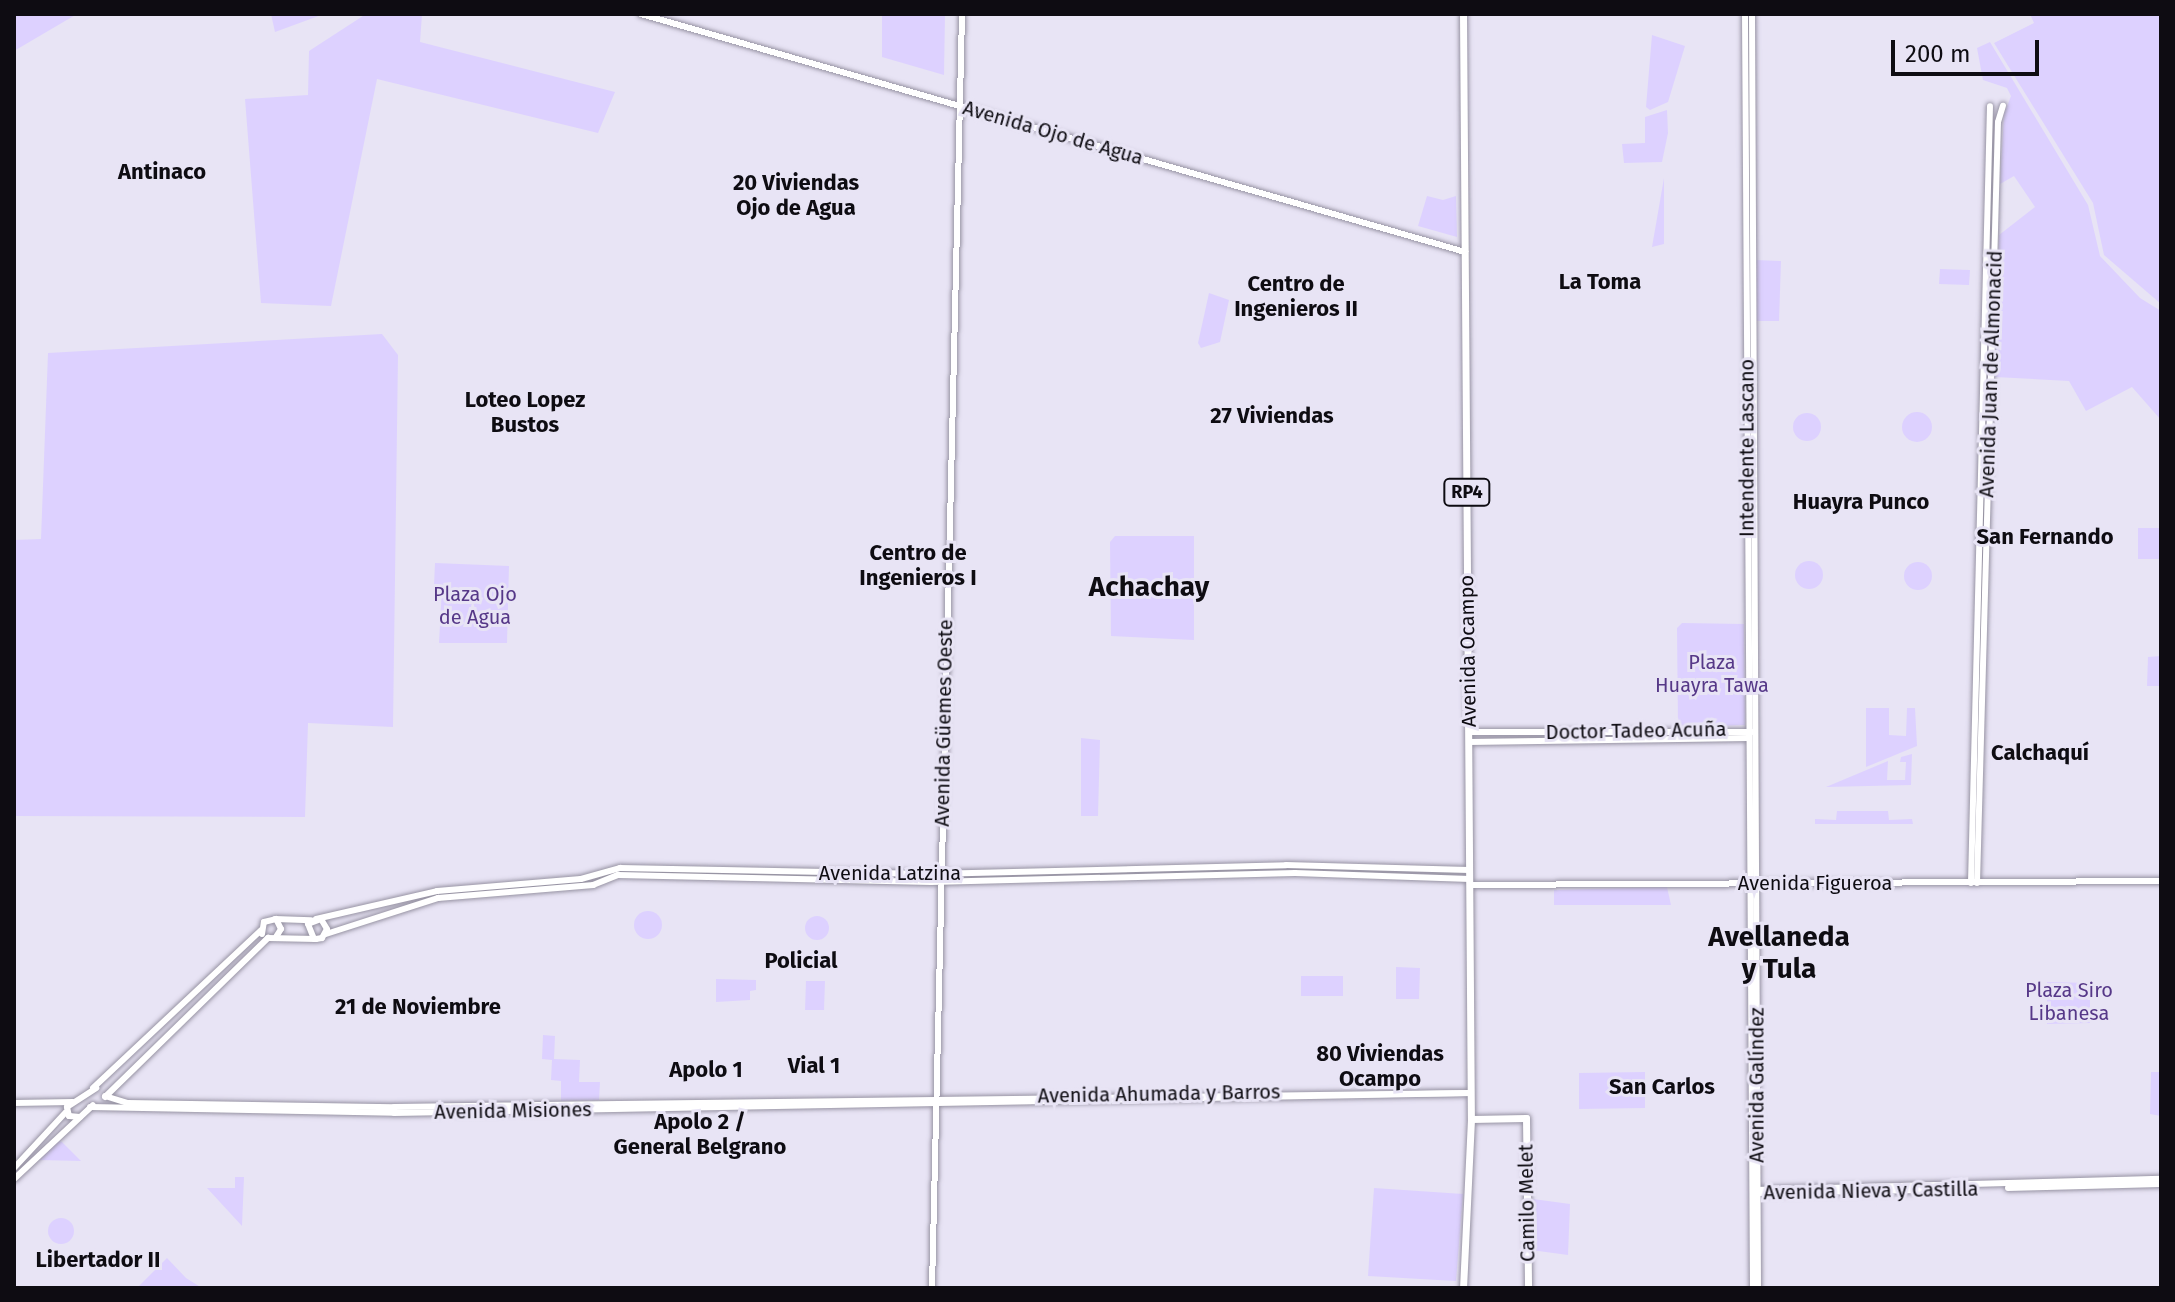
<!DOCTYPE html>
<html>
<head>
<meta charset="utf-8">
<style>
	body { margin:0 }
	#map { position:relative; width:2175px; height:1302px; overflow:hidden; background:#e8e4f5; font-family:"Fira Sans",sans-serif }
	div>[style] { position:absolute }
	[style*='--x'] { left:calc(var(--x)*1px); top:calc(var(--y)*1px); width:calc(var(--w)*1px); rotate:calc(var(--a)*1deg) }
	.green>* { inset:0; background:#ddd1ff }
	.round { border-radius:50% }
	.roads { filter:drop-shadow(0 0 2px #9793a3) drop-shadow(0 0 2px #9793a3) }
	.secondary>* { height:6px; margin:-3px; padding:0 3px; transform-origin:3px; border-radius:3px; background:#fff }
	.primary>* { height:7px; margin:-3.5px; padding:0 3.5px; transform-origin:3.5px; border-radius:3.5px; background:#fff }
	span { translate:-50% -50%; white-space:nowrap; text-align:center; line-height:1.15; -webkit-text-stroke:6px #e8e4f5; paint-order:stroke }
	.shield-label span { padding:2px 6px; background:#e8e4f5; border:2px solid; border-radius:6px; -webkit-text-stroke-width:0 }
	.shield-label { font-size:18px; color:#0e0c12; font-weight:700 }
	.street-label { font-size:20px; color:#0e0c12 }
	.park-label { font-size:20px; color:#563888 }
	.neighbourhood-label { font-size:22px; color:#0e0c12; font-weight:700 }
	.district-label { font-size:28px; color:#0e0c12; font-weight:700 }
	.frame { position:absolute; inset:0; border:16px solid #0e0c12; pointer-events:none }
	.scale { position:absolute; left:1891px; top:40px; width:148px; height:36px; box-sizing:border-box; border:4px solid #0e0c12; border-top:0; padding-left:10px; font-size:24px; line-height:28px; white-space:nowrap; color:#0e0c12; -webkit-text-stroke:6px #e8e4f5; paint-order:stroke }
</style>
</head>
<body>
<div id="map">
	<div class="green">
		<i style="clip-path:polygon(14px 14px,77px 14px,14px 51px)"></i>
		<i style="clip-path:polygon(271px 14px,324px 14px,275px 32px)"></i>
		<i style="clip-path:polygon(366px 14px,422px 14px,420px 42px,615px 92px,598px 133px,377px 79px,331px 306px,261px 303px,245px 99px,308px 95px,309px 51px)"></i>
		<i style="clip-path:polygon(882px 14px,945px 14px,944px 75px,882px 57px)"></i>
		<i style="clip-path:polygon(2030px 14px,2161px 14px,2161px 304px,2104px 255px,2093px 203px,1994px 43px,2034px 23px)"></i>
		<i style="clip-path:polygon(1652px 35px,1685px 46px,1668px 102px,1650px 110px,1646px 107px)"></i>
		<i style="clip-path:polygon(1990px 42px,2088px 205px,2100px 256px,2140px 298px,2161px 311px,2161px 420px,2132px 387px,2086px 411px,2069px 381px,1995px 377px,1999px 235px,2035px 207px,2014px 176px,2000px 184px,2004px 114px,2011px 96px,2007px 88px,1983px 80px,1977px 48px)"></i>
		<i style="clip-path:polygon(1667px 110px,1668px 133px,1662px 162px,1624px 163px,1622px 144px,1645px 143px,1645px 117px)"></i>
		<i style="clip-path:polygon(1664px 178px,1664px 244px,1652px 247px)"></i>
		<i style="clip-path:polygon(1427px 196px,1443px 200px,1456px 196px,1457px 237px,1418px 226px)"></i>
		<i style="clip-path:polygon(1755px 260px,1781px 261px,1779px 321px,1756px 321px)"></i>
		<i style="clip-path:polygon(1940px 269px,1970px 270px,1969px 285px,1939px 284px)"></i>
		<i style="clip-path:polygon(1209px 293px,1229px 300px,1220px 342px,1201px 348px,1198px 343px)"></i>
		<i style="clip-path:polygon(382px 334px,398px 355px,393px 727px,308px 723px,305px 817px,14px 816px,14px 540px,41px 539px,48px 353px)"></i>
		<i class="round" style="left:1902px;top:412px;width:30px;height:30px"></i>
		<i class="round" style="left:1793px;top:413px;width:28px;height:28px"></i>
		<i style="clip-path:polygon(2138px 528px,2161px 528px,2161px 559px,2138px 559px)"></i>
		<i style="clip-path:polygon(1115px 536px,1194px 536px,1194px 640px,1111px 636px,1110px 542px)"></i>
		<i class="round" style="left:1795px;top:561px;width:28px;height:28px"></i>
		<i class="round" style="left:1904px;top:562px;width:28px;height:28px"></i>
		<i style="clip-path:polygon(435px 563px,509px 566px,507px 643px,439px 643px,442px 587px,434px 586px)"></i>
		<i style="clip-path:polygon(1682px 623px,1744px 624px,1745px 725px,1678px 727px,1677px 628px)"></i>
		<i style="clip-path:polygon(2161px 656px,2161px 686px,2147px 686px,2148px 657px)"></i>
		<i style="clip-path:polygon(1866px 708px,1889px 708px,1889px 735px,1906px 736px,1907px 708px,1915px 708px,1917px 746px,1866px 767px)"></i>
		<i style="clip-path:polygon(1081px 738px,1100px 740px,1098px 816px,1081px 816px)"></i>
		<i style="clip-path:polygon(1912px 754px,1911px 785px,1826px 787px,1888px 761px,1887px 780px,1905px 780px,1906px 762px,1900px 762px,1901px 757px)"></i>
		<i style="clip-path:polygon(1837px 811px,1888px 811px,1889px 820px,1912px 819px,1913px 824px,1815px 824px,1815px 819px,1836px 820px)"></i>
		<i style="clip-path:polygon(1667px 887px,1671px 905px,1554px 905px,1554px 890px)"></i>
		<i class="round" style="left:634px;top:911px;width:28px;height:28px"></i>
		<i class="round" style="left:805px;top:916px;width:24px;height:24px"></i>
		<i style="clip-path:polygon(1396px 967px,1420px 968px,1419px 999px,1396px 999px)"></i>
		<i style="clip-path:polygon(1301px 976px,1343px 976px,1343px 996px,1301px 996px)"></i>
		<i style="clip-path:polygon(716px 979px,756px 980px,756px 990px,750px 991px,750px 1000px,716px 1002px)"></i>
		<i style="clip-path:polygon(806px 981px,825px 981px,824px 1010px,805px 1010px)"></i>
		<i style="clip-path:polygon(2047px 982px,2090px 983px,2090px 1023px,2047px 1024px)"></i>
		<i style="clip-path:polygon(543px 1035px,555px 1036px,554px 1059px,580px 1060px,579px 1082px,600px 1082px,599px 1100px,561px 1101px,561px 1081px,551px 1080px,552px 1060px,542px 1059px)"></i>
		<i style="clip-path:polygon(1645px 1072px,1645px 1108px,1579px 1109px,1579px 1073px)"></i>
		<i style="clip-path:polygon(2151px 1072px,2161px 1072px,2161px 1116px,2150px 1114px)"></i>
		<i style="clip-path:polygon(58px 1141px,62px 1142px,81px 1161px,39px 1160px)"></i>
		<i style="clip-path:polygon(235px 1177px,244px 1177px,242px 1226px,207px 1188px,235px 1188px)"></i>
		<i style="clip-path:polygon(1374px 1188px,1463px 1194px,1456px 1281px,1368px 1276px)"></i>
		<i style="clip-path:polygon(1533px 1199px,1570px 1204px,1568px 1255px,1531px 1250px)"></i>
		<i class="round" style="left:48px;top:1218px;width:26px;height:26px"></i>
		<i style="clip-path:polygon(167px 1258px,186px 1278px,202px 1288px,137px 1288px)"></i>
	</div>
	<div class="roads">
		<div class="secondary">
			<i style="--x:641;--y:14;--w:858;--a:16.11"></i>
			<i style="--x:1745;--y:14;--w:1274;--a:89.64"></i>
			<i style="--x:1752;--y:14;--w:1274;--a:89.73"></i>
			<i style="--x:1469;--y:732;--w:283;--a:0"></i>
			<i style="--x:1469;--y:742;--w:280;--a:-0.8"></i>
			<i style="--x:1971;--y:883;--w:777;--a:-88.6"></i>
			<i style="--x:1977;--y:883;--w:761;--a:-88.42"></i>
			<i style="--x:1998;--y:122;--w:17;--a:-73"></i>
			<i style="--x:1470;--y:885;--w:691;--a:-0.33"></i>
			<i style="--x:275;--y:919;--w:36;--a:2"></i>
			<i style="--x:316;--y:919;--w:124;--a:-13"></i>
			<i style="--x:437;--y:891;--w:144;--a:-4.8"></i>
			<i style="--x:581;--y:879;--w:41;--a:-15.8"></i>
			<i style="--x:620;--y:868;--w:310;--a:1.1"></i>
			<i style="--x:930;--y:874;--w:356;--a:-1.4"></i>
			<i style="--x:1286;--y:865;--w:183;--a:1.6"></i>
			<i style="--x:262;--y:934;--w:12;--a:-81"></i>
			<i style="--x:264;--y:922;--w:12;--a:-14"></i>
			<i style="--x:276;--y:919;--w:11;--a:63"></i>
			<i style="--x:281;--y:929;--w:9;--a:122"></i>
			<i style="--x:326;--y:934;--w:118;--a:-17.8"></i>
			<i style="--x:438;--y:898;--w:156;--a:-4.8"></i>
			<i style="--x:593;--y:885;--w:27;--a:-22"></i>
			<i style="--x:618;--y:875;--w:313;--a:1.3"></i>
			<i style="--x:931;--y:882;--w:364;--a:-1.4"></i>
			<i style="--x:1295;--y:873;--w:175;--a:2"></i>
			<i style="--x:268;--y:938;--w:48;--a:1.2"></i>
			<i style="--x:316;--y:939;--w:6;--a:-9"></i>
			<i style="--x:322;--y:938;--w:10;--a:-61"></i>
			<i style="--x:327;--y:929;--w:12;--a:-121"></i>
			<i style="--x:321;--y:919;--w:14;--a:159"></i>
			<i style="--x:308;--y:924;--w:16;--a:68"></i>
			<i style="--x:93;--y:1088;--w:231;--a:-43.2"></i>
			<i style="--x:105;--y:1096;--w:24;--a:17"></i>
			<i style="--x:128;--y:1103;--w:266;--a:0.9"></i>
			<i style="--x:394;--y:1107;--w:1077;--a:-0.74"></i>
			<i style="--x:105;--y:1097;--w:228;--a:-44.3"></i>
			<i style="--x:14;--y:1103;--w:59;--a:-1"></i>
			<i style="--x:90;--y:1107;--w:304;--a:1.1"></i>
			<i style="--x:394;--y:1113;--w:1077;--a:-1.06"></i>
			<i style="--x:80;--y:1117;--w:11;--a:-175"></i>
			<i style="--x:69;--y:1116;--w:9;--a:-103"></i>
			<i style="--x:67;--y:1107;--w:35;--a:-33"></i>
			<i style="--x:14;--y:1168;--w:76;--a:-47.1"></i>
			<i style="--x:14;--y:1179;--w:108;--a:-43.1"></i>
			<i style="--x:2008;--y:1188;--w:153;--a:-1.5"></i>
			<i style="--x:1755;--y:1190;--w:406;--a:-1.6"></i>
			<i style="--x:1756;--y:1193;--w:180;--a:-1"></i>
			<i style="--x:932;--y:1288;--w:1274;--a:-88.65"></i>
		</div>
		<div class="primary">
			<i style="--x:1463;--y:14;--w:1105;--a:89.59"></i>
			<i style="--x:1471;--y:1119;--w:169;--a:92.7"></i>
			<i style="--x:1471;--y:1119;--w:55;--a:-1"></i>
			<i style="--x:1526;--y:1118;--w:170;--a:89.3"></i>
		</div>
	</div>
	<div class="shield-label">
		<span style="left:1467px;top:492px">RP4</span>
	</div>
	<div class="street-label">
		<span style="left:1053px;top:133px;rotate:16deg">Avenida Ojo de Agua</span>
		<span style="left:1991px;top:374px;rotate:-88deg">Avenida Juan de Almonacid</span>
		<span style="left:1747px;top:448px;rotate:-90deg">Intendente Lascano</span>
		<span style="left:1468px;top:651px;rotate:-91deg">Avenida Ocampo</span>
		<span style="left:944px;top:723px;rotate:-89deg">Avenida Güemes Oeste</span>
		<span style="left:1636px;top:731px;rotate:-1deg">Doctor Tadeo Acuña</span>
		<span style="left:890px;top:873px">Avenida Latzina</span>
		<span style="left:1815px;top:883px">Avenida Figueroa</span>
		<span style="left:1757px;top:1085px;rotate:-90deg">Avenida Galíndez</span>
		<span style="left:1159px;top:1094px;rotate:-1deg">Avenida Ahumada y Barros</span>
		<span style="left:513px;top:1111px;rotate:-1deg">Avenida Misiones</span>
		<span style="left:1871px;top:1191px;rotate:-1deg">Avenida Nieva y Castilla</span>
		<span style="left:1527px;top:1203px;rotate:-91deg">Camilo Melet</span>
	</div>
	<div class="park-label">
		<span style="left:475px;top:606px">Plaza Ojo<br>de Agua</span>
		<span style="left:1712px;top:674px">Plaza<br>Huayra Tawa</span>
		<span style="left:2069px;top:1002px">Plaza Siro<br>Libanesa</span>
	</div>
	<div class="neighbourhood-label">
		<span style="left:162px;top:172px">Antinaco</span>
		<span style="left:796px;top:195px">20 Viviendas<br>Ojo de Agua</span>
		<span style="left:1600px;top:282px">La Toma</span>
		<span style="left:1296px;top:296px">Centro de<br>Ingenieros II</span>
		<span style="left:525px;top:412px">Loteo Lopez<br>Bustos</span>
		<span style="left:1272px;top:416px">27 Viviendas</span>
		<span style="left:1861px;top:502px">Huayra Punco</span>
		<span style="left:2045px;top:537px">San Fernando</span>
		<span style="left:918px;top:565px">Centro de<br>Ingenieros I</span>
		<span style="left:2040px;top:753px">Calchaquí</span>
		<span style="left:801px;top:961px">Policial</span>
		<span style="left:418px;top:1007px">21 de Noviembre</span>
		<span style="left:1380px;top:1066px">80 Viviendas<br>Ocampo</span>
		<span style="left:814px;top:1066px">Vial 1</span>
		<span style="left:706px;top:1070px">Apolo 1</span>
		<span style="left:1662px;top:1087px">San Carlos</span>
		<span style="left:700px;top:1134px">Apolo 2 /<br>General Belgrano</span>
		<span style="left:98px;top:1260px">Libertador II</span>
	</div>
	<div class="district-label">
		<span style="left:1149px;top:587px">Achachay</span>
		<span style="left:1779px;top:953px">Avellaneda<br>y Tula</span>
	</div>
	<div class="frame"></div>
	<div class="scale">200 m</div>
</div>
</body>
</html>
